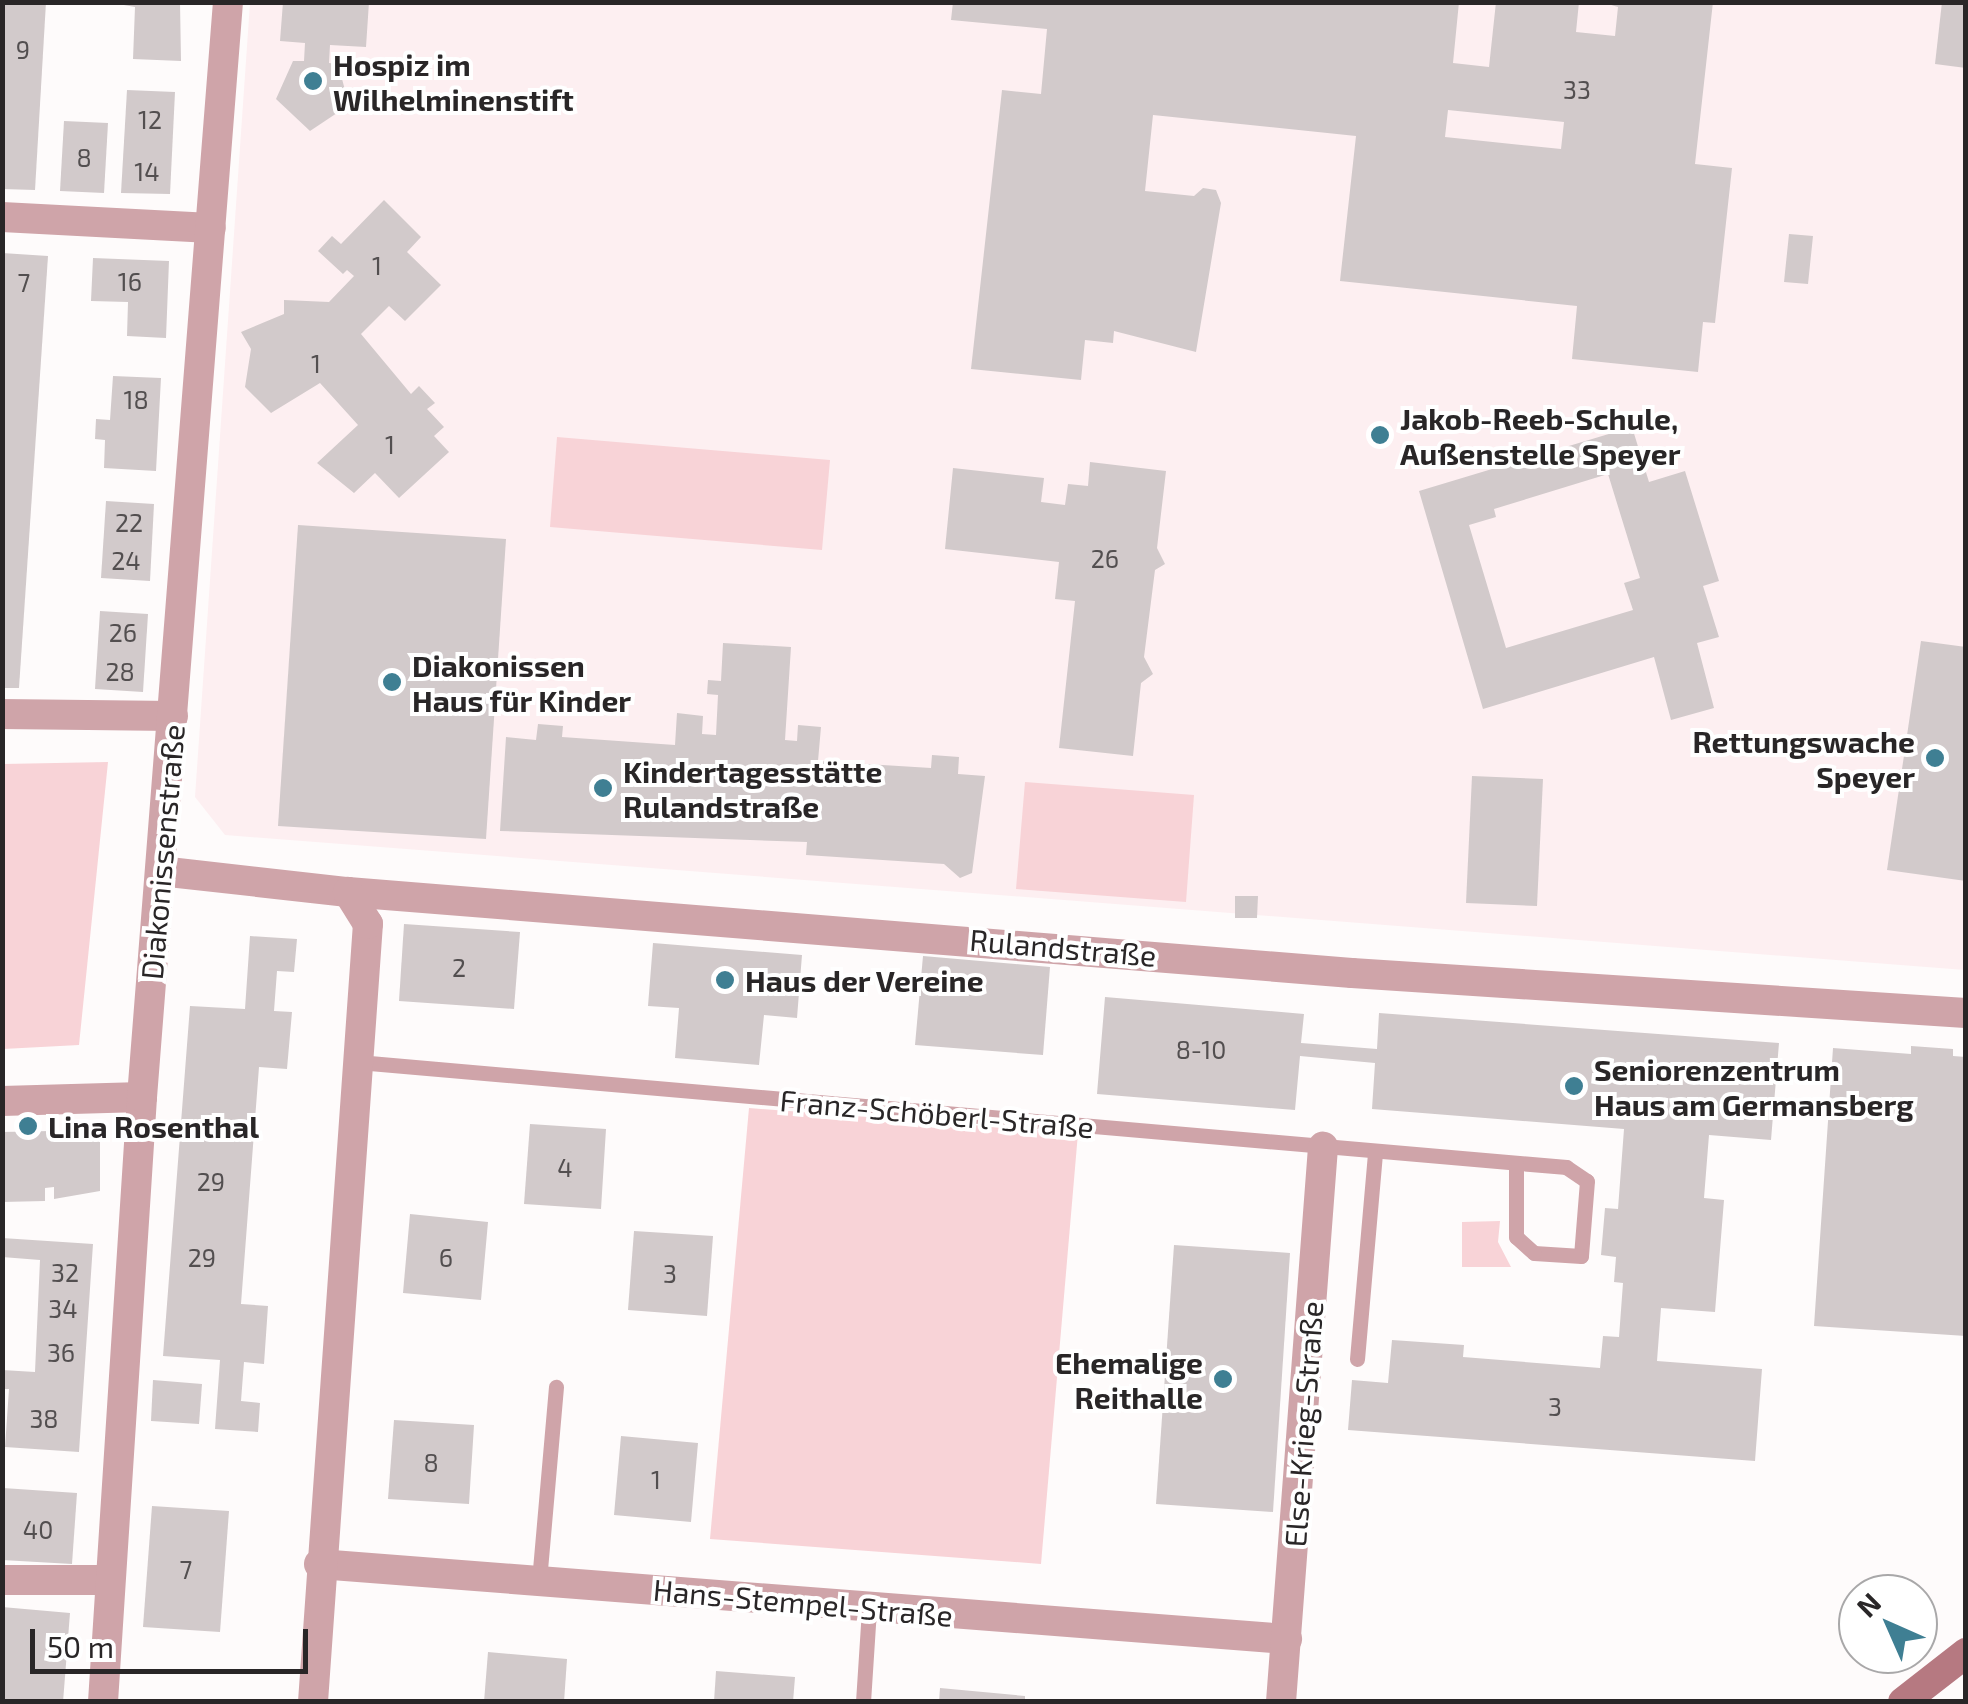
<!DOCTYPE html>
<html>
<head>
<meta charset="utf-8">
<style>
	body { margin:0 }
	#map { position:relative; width:1968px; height:1704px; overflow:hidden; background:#fefbfb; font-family:"Exo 2",sans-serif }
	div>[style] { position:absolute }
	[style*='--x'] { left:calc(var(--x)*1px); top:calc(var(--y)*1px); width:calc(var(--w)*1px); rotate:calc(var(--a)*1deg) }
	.built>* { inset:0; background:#fdeff1 }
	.green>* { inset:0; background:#f8d3d7 }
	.building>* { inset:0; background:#d2cacb }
	.lane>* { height:15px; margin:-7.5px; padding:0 7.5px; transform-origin:7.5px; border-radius:7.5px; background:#cfa4a9 }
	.street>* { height:30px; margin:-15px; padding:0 15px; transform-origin:15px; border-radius:15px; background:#cfa4a9 }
	.secondary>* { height:30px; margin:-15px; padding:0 15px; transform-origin:15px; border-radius:15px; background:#b67981 }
	.dots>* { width:28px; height:28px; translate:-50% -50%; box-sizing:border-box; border:5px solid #fff; border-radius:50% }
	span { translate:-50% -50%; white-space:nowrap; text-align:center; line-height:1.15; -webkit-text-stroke:8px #fff; paint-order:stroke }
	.number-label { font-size:25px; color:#534f50 }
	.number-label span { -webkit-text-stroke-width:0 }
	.poi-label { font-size:30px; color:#292627; font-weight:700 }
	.left { translate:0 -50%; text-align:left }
	.right { translate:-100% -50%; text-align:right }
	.street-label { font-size:30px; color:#292627 }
	.frame { position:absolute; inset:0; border:5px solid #292627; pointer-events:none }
	.north { position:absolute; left:1838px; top:1574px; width:100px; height:100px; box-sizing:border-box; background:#fff; border:2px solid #a9a8a9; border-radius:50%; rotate:315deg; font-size:28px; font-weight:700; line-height:40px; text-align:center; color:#292627 }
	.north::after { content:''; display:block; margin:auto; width:35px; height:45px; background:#3f7f93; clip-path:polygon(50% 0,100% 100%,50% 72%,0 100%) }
	.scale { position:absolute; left:30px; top:1629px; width:278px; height:45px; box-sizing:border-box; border:5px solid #292627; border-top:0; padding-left:12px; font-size:30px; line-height:35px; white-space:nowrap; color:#292627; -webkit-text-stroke:8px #fff; paint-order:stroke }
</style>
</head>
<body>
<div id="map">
	<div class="built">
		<i style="clip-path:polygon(250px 3px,1965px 3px,1965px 970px,225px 835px,195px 797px)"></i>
	</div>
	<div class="green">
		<i style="clip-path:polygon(557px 437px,830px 460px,822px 550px,550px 527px)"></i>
		<i style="clip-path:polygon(108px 762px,79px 1045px,3px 1049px,3px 764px)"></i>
		<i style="clip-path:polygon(1025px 782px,1194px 795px,1186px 902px,1016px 889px)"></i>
		<i style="clip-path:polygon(749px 1108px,1078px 1133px,1041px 1564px,710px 1539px)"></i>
		<i style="clip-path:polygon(1500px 1221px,1498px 1242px,1511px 1267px,1462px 1267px,1462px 1222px)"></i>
	</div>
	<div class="building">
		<i style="clip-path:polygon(2px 2px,46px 2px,35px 190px,2px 189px)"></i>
		<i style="clip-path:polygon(107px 2px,180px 2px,181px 61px,133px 59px,135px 7px)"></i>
		<i style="clip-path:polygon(283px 2px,369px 2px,366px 47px,330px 45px,329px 63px,338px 64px,349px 105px,310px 131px,276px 99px,293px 61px,304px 61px,305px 43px,280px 41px)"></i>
		<i style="clip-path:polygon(evenodd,953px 2px,1459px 2px,1453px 63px,1489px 67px,1496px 2px,1579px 2px,1576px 32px,1615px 36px,1618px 7px,1601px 2px,1713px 2px,1695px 164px,1732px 168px,1715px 323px,1703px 322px,1698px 372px,1572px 359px,1577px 306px,1340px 281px,1356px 136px,1153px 115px,1145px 191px,1194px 196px,1203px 188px,1216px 190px,1221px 203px,1196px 352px,1114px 331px,1113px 343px,1085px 340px,1081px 380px,971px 369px,1002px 90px,1041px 94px,1047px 29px,951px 20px,953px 2px,1448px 110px,1564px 122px,1561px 149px,1445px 137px,1448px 110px)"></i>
		<i style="clip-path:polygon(1942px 2px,1966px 2px,1966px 68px,1935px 64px)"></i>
		<i style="clip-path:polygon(127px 90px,175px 92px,170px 194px,121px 193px)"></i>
		<i style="clip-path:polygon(64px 121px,108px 123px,104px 193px,60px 191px)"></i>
		<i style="clip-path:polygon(384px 200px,421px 237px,407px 252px,441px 285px,405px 321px,389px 306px,361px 334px,411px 394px,419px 386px,435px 403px,427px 409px,444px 427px,434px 436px,449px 452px,399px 498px,375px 473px,354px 493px,317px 463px,358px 425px,320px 383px,271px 413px,245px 387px,251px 349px,241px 332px,284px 314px,284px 300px,329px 302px,354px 276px,347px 270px,343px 274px,318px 251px,332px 236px,341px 244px)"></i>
		<i style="clip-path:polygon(1789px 234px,1813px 236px,1808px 284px,1784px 282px)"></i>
		<i style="clip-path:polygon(2px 253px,48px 256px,19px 688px,2px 688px)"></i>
		<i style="clip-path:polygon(93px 258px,169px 261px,166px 338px,127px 336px,128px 302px,91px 301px)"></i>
		<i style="clip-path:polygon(113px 376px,161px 378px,156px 471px,104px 468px,105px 440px,95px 439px,96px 419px,110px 420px)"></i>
		<i style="clip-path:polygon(evenodd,1632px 427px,1649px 482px,1685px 471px,1719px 581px,1703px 586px,1719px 637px,1697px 643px,1714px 708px,1671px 720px,1654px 657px,1483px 709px,1419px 491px,1632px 427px,1608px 474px,1640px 578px,1624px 583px,1633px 610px,1506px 648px,1469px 525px,1496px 517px,1494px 509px,1608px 474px)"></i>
		<i style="clip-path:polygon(1090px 462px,1166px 471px,1157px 548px,1165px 564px,1155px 570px,1144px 657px,1153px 674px,1141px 683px,1133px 756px,1059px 748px,1075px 601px,1055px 599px,1059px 562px,945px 549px,953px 468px,1044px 478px,1041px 502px,1065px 505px,1068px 484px,1088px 486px)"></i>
		<i style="clip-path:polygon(106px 501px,154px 504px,150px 581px,101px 578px)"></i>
		<i style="clip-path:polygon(298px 525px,506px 539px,486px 839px,278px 826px)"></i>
		<i style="clip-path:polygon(100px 611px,148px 614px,143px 692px,95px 689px)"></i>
		<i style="clip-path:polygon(1921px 641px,1966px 647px,1966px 881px,1887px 870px)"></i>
		<i style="clip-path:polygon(723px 643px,791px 647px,785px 740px,797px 741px,798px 725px,821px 727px,818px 761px,931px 768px,932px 755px,959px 757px,958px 774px,985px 776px,972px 873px,960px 878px,944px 864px,806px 855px,807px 842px,500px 831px,506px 737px,536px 740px,538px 724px,563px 726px,562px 737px,675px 745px,677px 713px,703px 716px,702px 734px,716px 735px,718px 695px,707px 694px,708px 680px,721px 681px)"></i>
		<i style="clip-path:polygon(1472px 776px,1543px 779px,1537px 906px,1466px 903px)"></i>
		<i style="clip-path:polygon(1235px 896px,1258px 896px,1257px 918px,1235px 918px)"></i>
		<i style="clip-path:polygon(404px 924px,520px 932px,514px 1009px,399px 1001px)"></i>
		<i style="clip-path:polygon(250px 936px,297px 939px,294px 972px,277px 971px,274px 1011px,292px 1012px,287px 1069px,259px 1067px,241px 1304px,268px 1306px,264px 1364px,244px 1362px,241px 1401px,260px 1403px,258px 1432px,215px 1429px,220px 1360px,163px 1356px,190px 1006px,245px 1009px)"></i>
		<i style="clip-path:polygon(653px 943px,802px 955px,797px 1018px,764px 1015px,759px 1065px,675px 1058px,679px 1008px,648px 1006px)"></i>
		<i style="clip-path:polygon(923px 956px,1050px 967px,1043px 1055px,915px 1045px)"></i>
		<i style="clip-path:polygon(1105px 997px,1304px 1014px,1301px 1043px,1377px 1049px,1379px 1013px,1779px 1043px,1771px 1140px,1709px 1135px,1704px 1198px,1724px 1200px,1715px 1312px,1661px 1308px,1657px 1361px,1762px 1369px,1755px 1461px,1348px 1430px,1352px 1380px,1388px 1383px,1392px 1340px,1464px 1345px,1463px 1357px,1600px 1368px,1603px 1336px,1619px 1337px,1623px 1283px,1614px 1282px,1616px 1257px,1601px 1255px,1605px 1208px,1618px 1209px,1624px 1129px,1372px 1109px,1375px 1063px,1300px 1056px,1295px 1110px,1097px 1094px)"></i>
		<i style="clip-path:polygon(1911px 1046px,1953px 1049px,1953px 1056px,1966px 1057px,1966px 1336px,1814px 1326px,1833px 1048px,1911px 1054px)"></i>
		<i style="clip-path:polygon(530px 1124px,606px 1129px,601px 1209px,524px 1204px)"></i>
		<i style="clip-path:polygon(100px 1130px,100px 1191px,54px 1199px,54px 1187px,45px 1188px,45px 1201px,2px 1202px,2px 1132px)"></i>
		<i style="clip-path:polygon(410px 1214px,488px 1222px,481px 1300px,403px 1293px)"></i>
		<i style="clip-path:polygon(634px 1231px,713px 1236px,707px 1316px,628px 1310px)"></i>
		<i style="clip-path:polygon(2px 1238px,93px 1244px,79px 1452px,5px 1447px,9px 1389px,2px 1389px,2px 1370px,35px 1372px,40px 1260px,2px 1257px)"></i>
		<i style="clip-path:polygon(1174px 1245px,1290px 1253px,1273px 1512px,1156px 1504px)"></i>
		<i style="clip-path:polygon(153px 1380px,202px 1384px,199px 1424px,151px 1421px)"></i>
		<i style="clip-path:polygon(394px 1420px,474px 1425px,469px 1504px,388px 1499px)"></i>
		<i style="clip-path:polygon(621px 1436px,698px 1443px,691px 1522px,614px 1515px)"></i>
		<i style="clip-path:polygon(3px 1488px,77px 1493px,72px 1564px,2px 1560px)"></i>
		<i style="clip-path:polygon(152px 1506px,229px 1511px,220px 1632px,143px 1627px)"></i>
		<i style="clip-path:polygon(2px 1607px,70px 1613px,63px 1702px,2px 1702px)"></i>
		<i style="clip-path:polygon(488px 1652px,567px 1659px,564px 1702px,484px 1702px)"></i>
		<i style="clip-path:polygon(716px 1671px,795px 1677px,793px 1702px,714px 1702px)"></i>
		<i style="clip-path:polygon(940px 1688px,1025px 1696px,1025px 1702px,939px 1702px)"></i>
	</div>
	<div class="lane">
		<i style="--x:358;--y:1062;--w:1213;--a:4.97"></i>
		<i style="--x:1566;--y:1167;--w:25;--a:34"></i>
		<i style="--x:1587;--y:1181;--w:75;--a:94.6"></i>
		<i style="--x:1581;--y:1256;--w:47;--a:-176.3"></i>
		<i style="--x:1534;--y:1253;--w:24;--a:-138"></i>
		<i style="--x:1516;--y:1237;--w:73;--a:-90"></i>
		<i style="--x:1357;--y:1359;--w:208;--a:-85"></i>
		<i style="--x:539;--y:1581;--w:195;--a:-85"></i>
		<i style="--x:863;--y:1702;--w:94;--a:-86.3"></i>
	</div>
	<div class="street">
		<i style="--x:2;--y:217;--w:209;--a:3"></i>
		<i style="--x:2;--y:714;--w:171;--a:0.7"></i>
		<i style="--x:160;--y:871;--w:189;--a:6.4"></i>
		<i style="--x:348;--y:892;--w:1007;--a:4.61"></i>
		<i style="--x:1352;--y:973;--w:615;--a:3.73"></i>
		<i style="--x:2;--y:1101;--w:140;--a:-1.6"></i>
		<i style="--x:319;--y:1564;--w:971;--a:4.43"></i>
		<i style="--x:2;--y:1580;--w:108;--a:0"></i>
		<i style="--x:103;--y:1702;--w:606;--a:-86.31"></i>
		<i style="--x:142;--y:1097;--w:1098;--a:-85.51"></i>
		<i style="--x:313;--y:1702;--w:780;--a:-85.96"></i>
		<i style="--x:368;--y:924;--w:38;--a:-122"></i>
		<i style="--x:1281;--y:1702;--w:557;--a:-85.67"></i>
	</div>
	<div class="secondary">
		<i style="--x:1903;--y:1702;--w:80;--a:-37.9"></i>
	</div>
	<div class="dots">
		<i style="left:313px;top:81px;background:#3f7f93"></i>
		<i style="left:1380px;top:435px;background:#3f7f93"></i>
		<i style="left:392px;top:682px;background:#3f7f93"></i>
		<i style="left:1935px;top:758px;background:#3f7f93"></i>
		<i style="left:603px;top:788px;background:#3f7f93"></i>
		<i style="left:725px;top:980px;background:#3f7f93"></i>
		<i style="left:1574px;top:1086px;background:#3f7f93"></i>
		<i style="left:28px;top:1126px;background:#3f7f93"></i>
		<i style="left:1223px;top:1379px;background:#3f7f93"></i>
	</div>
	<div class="number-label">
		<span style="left:23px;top:49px">9</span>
		<span style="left:1577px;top:89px">33</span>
		<span style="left:150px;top:119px">12</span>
		<span style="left:84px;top:157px">8</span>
		<span style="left:147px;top:171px">14</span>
		<span style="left:377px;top:265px">1</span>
		<span style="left:130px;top:281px">16</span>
		<span style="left:24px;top:282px">7</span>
		<span style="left:316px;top:363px">1</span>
		<span style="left:136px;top:399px">18</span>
		<span style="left:390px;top:444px">1</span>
		<span style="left:129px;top:522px">22</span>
		<span style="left:1105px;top:558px">26</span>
		<span style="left:126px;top:560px">24</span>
		<span style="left:123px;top:632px">26</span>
		<span style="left:120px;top:671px">28</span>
		<span style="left:459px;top:967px">2</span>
		<span style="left:1201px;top:1049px">8-10</span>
		<span style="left:565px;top:1167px">4</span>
		<span style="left:211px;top:1181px">29</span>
		<span style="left:202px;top:1257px">29</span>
		<span style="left:446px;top:1257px">6</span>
		<span style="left:65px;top:1272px">32</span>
		<span style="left:670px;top:1273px">3</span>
		<span style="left:63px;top:1308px">34</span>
		<span style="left:61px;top:1352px">36</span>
		<span style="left:1555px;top:1406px">3</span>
		<span style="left:44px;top:1418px">38</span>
		<span style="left:431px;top:1462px">8</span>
		<span style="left:656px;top:1479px">1</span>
		<span style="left:38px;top:1529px">40</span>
		<span style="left:186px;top:1569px">7</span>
	</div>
	<div class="poi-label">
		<span class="left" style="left:333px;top:81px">Hospiz im<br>Wilhelminenstift</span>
		<span class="left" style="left:1400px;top:435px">Jakob-Reeb-Schule,<br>Außenstelle Speyer</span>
		<span class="left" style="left:412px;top:682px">Diakonissen<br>Haus für Kinder</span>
		<span class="right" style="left:1915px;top:758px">Rettungswache<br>Speyer</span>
		<span class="left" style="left:623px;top:788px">Kindertagesstätte<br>Rulandstraße</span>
		<span class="left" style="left:745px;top:980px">Haus der Vereine</span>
		<span class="left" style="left:1594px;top:1086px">Seniorenzentrum<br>Haus am Germansberg</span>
		<span class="left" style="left:48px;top:1126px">Lina Rosenthal</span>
		<span class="right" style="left:1203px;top:1379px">Ehemalige<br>Reithalle</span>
	</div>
	<div class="street-label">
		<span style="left:162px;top:852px;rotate:-85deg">Diakonissenstraße</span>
		<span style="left:1063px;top:947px;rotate:5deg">Rulandstraße</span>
		<span style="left:937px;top:1113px;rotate:5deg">Franz-Schöberl-Straße</span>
		<span style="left:1303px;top:1424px;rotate:-86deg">Else-Krieg-Straße</span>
		<span style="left:803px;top:1602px;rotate:5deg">Hans-Stempel-Straße</span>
	</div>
	<div class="frame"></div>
	<div class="north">N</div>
	<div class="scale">50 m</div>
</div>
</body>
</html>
